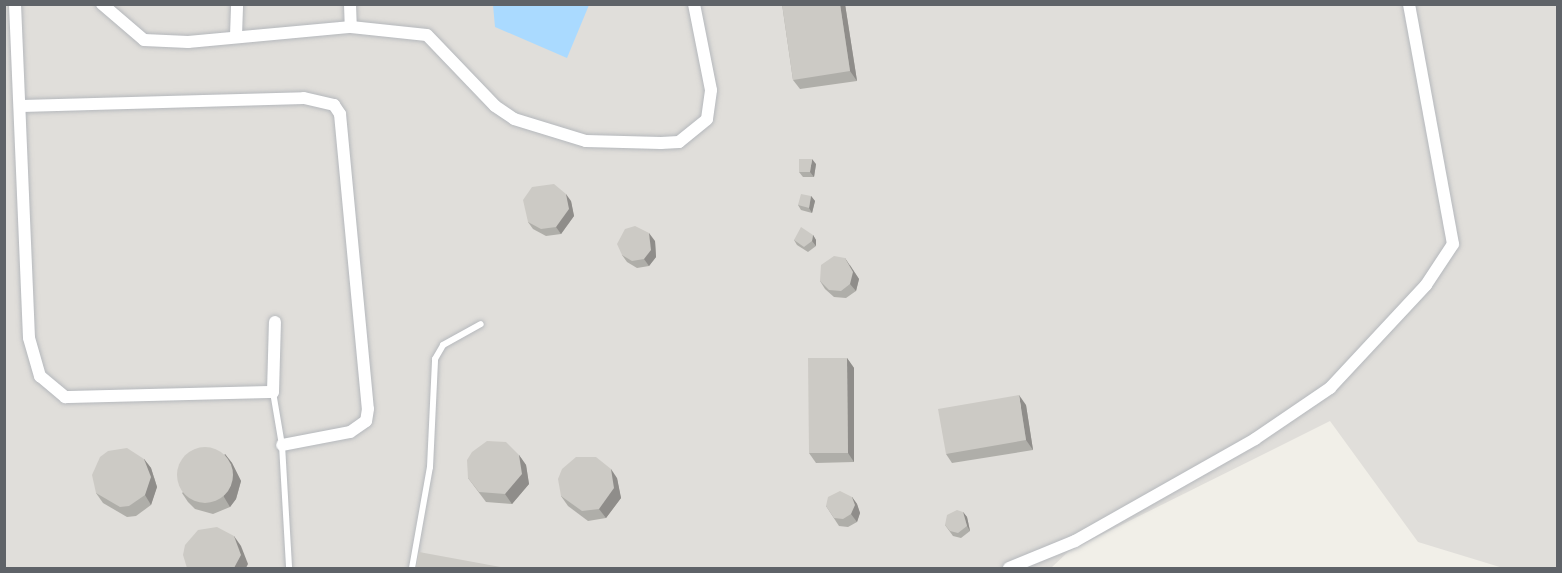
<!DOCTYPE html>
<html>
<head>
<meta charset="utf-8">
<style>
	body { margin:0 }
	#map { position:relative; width:1562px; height:573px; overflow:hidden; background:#f1efe8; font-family:"PT Sans Narrow",sans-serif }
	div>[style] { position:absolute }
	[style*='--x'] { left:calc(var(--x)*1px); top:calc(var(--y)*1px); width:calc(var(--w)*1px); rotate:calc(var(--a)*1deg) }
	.industrial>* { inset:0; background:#e0deda }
	.water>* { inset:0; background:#aadaff }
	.roads { filter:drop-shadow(0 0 2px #b5b8bc) drop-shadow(0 0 2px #b5b8bc) }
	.service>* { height:6px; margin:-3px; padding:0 3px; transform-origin:3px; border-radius:3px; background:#fff }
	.minor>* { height:12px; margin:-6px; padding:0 6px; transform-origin:6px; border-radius:6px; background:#fff }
	.wall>* { inset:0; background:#afaea9 }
	.shaded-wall>* { inset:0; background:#8f8d8a }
	.building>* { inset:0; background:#cccac5 }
	.round { border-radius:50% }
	span { translate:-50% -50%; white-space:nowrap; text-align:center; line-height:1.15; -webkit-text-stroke:5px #fff; paint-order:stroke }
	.frame { position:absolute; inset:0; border:6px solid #5f6368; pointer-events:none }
</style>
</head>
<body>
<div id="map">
	<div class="industrial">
		<i style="clip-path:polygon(4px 5px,1557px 5px,1557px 568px,1503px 568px,1418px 542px,1330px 421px,1069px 551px,1051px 568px,5px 568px)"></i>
	</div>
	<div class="water">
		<i style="clip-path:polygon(493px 5px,493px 4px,589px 5px,567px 58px,495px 27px)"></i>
	</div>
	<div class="roads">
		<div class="service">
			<i style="--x:273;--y:392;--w:54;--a:80.4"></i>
			<i style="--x:282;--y:445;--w:123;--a:86.7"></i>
			<i style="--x:412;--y:568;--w:103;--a:-79.9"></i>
			<i style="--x:430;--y:467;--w:108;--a:-87.3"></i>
			<i style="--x:435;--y:359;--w:16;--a:-60"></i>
			<i style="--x:443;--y:345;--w:43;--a:-28.9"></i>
		</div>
		<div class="minor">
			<i style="--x:15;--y:4;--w:334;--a:87.6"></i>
			<i style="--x:29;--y:338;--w:40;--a:74"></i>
			<i style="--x:40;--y:376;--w:33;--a:40"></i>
			<i style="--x:65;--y:397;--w:208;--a:-1.4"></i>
			<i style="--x:273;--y:392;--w:70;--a:-88.4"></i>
			<i style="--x:102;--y:4;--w:55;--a:40.6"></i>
			<i style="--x:144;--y:40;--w:44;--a:2.6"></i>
			<i style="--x:188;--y:42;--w:164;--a:-5.3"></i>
			<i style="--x:351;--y:27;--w:76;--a:6"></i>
			<i style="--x:427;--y:35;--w:98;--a:46.2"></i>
			<i style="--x:495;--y:106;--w:23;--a:34"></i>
			<i style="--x:514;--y:119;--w:75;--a:17"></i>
			<i style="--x:586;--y:141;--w:75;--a:1.5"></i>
			<i style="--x:661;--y:143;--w:18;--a:-3"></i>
			<i style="--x:679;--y:142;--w:36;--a:-39"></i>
			<i style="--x:707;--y:119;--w:29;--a:-82"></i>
			<i style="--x:711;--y:90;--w:88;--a:-101.2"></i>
			<i style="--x:350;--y:4;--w:23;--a:88"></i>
			<i style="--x:236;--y:36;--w:32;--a:-88"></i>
			<i style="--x:22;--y:106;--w:282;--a:-1.6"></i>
			<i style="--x:304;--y:98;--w:31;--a:13"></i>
			<i style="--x:334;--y:105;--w:11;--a:56"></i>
			<i style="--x:340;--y:114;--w:296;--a:84.6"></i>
			<i style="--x:368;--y:409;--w:12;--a:99"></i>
			<i style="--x:366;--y:421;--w:19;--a:145"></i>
			<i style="--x:350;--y:432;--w:69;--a:169.2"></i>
			<i style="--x:1009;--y:568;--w:71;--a:-22.2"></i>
			<i style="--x:1075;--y:541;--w:207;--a:-29.5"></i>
			<i style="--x:1255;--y:439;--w:91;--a:-34.2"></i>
			<i style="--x:1330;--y:388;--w:141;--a:-47"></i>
			<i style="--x:1426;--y:285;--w:49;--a:-56.6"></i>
			<i style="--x:1453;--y:244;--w:244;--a:-100.4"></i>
		</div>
	</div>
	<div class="wall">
		<i style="clip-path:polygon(782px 4px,845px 4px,857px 81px,800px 89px,793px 80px)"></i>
		<i style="clip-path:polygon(816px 164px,814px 177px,803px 177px,799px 172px)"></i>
		<i style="clip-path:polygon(811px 196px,815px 201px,812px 213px,801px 210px,798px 205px)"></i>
		<i style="clip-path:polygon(571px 201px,574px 216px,561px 234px,546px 236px,533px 229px,528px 222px)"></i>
		<i style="clip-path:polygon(813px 235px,816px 240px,816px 246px,808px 252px,797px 245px,794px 240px)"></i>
		<i style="clip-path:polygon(655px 241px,656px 257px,649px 266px,637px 268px,627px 262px,622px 255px)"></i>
		<i style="clip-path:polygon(850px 265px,859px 279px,856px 291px,846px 298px,834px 297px,825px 289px,820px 281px)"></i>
		<i style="clip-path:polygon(847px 358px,854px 368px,854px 462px,816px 463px,809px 453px)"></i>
		<i style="clip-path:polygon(1026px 405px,1033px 450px,952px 463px,946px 454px)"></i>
		<i style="clip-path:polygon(225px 454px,232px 463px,241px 481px,236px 499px,230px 507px,213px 514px,195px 509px,188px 502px,182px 493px)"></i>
		<i style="clip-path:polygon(519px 455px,526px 465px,529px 484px,512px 504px,486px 502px,468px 478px)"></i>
		<i style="clip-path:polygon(144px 459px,151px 468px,157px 487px,151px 505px,136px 516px,127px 517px,103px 503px,96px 493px)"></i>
		<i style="clip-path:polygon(617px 478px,621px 498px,606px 518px,588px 521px,568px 506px,561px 496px)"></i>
		<i style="clip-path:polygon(852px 497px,857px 504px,860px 513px,857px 522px,848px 527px,839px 526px,826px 506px)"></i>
		<i style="clip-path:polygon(963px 512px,967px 517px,970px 531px,961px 538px,953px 536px,945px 525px)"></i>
	</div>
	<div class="shaded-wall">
		<i style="clip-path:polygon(840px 4px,845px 4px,857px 81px,850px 71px)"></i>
		<i style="clip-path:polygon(812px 159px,816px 164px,814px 177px,810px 172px)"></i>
		<i style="clip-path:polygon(566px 194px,571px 201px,574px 216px,561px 234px,556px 227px)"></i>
		<i style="clip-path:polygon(811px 196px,815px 201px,812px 213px,809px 208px)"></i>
		<i style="clip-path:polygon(649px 233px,655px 241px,656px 257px,649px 266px,644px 259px)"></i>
		<i style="clip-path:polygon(813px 235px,816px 240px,816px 246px,812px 241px)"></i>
		<i style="clip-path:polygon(845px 258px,859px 279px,856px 291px,850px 284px)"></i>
		<i style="clip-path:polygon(847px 358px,854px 368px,854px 462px,848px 453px)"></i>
		<i style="clip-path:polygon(1019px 395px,1026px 405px,1033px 450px,1026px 440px)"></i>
		<i style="clip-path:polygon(225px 454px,232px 463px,241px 481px,236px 499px,230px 507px,224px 497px)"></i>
		<i style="clip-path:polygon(519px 455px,526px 465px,529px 484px,512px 504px,505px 494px)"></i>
		<i style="clip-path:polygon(144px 459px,151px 468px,157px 487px,151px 505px,145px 495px)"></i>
		<i style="clip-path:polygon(611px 469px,617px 478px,621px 498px,606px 518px,599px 509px)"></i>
		<i style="clip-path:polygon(852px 497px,857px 504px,860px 513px,857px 522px,851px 514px)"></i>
		<i style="clip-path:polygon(963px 512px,967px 517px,970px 531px,967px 526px)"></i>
		<i style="clip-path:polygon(234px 536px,241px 546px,248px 564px,246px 568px,234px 568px)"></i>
	</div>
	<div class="building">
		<i style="clip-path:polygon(782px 4px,840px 4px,850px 71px,793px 80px)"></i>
		<i style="clip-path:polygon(799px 159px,812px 159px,810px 172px,799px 172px)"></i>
		<i style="clip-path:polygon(554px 184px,566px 194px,569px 209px,556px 227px,541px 229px,528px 222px,523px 200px,532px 187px)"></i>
		<i style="clip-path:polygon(801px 194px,811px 196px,809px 208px,798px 205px)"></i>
		<i style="clip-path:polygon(635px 226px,649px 233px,651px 250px,644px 259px,632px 261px,622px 255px,617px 244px,625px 229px)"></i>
		<i style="clip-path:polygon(801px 227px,813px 235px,812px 241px,804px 247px,794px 240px)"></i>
		<i style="clip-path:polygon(834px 256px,845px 258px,853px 272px,850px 284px,841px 291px,829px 290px,820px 281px,821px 265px)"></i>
		<i style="clip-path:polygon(808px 358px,847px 358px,848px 453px,809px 453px)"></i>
		<i style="clip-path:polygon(1019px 395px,1026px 440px,946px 454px,938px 409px)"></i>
		<i style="clip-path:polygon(487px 441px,506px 442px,519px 455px,522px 474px,505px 494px,479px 492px,468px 478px,467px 460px,472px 452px)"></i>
		<i class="round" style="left:177px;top:447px;width:56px;height:56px"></i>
		<i style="clip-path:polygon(127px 448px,144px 459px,151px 477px,145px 495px,129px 506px,120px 507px,96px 493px,92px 475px,100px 457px,108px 451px)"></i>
		<i style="clip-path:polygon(576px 457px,596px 457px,611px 469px,614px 488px,599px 509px,582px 511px,561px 496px,558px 479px,562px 469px)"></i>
		<i style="clip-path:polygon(840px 491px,852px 497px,855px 505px,851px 514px,843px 519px,834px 518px,826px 506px,828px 497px)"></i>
		<i style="clip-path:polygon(957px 510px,963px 512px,967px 526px,958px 533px,950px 531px,945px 525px,947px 515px)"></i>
		<i style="clip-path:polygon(217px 527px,234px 536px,241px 555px,234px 568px,187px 568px,183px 555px,185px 545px,198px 530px)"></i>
		<i style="clip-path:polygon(419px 552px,506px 568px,416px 568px)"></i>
	</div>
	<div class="frame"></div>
</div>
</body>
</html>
